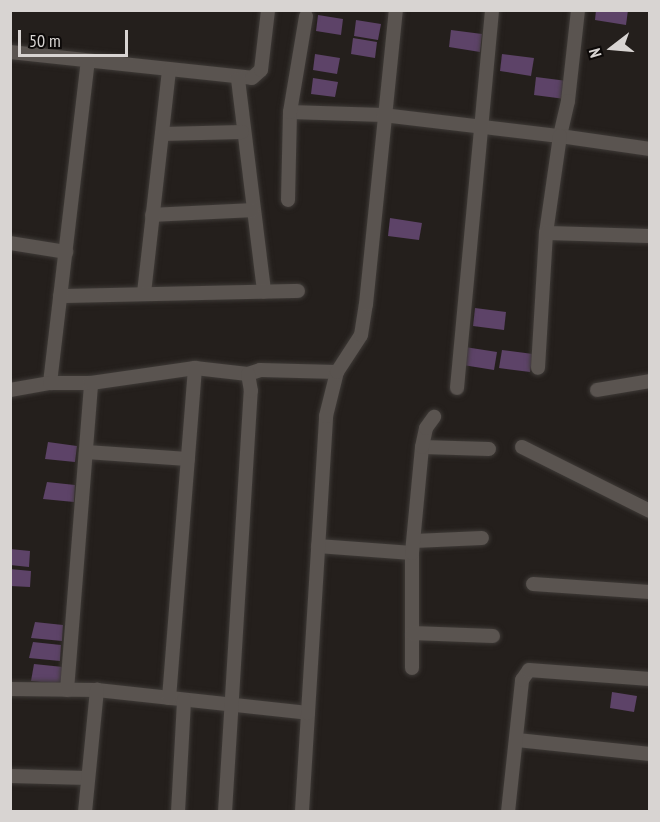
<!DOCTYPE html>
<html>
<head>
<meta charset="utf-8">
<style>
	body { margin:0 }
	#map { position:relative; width:660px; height:822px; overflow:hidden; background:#241f1c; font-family:"PT Sans Narrow",sans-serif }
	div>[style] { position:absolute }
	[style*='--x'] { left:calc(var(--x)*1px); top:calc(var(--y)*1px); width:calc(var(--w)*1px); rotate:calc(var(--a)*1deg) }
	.building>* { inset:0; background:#5d4368 }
	.roads { filter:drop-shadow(0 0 2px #3e3a37) drop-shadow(0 0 2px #3e3a37) }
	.minor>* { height:14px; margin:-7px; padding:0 7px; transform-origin:7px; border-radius:7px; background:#5a5450 }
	span { translate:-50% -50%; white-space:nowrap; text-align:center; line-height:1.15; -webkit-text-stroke:4.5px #0c0908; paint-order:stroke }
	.frame { position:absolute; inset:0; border:12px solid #d8d4d2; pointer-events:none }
	.north { position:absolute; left:582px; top:18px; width:60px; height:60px; -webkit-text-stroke:4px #0c0908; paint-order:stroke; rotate:254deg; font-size:16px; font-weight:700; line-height:24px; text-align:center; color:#d8d4d2 }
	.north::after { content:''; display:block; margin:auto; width:21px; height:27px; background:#d8d4d2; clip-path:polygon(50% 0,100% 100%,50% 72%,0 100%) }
	.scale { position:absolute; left:18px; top:30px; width:110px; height:27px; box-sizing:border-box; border:3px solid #d8d4d2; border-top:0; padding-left:8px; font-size:18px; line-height:21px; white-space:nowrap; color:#d8d4d2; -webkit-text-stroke:4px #0c0908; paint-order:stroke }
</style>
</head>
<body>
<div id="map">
	<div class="building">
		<i style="clip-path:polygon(596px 10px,628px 10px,626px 25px,595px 20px)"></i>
		<i style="clip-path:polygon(318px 15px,343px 19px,341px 35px,316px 31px)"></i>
		<i style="clip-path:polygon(356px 20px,381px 24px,378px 40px,354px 36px)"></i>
		<i style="clip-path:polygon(451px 30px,482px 34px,480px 52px,449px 47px)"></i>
		<i style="clip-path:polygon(353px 38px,377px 42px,375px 58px,351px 54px)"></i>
		<i style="clip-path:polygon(315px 54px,340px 58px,337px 74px,313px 70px)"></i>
		<i style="clip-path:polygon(502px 54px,534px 58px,531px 76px,500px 71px)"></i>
		<i style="clip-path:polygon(536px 77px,567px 81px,565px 99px,534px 95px)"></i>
		<i style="clip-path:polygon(313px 78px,338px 82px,335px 97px,311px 94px)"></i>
		<i style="clip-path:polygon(390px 218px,422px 223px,419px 240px,388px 236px)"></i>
		<i style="clip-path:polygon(475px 308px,506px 312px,504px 330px,473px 326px)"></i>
		<i style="clip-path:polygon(465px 347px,497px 352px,494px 370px,463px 365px)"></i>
		<i style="clip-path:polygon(502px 350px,533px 354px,530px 372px,499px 368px)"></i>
		<i style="clip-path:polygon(48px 442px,77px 446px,75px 462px,45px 459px)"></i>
		<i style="clip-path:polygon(47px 482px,75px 485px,74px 502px,43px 499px)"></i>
		<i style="clip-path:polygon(10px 549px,30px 551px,29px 567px,10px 565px)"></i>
		<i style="clip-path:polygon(10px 569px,31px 571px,30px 587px,10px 586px)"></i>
		<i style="clip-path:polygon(35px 622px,63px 625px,62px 641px,31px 638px)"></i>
		<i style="clip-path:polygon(33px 642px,61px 645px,60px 661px,29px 658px)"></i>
		<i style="clip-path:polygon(34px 664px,63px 667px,61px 684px,31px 681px)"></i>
		<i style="clip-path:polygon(612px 692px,637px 696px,634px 712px,610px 708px)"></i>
	</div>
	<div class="roads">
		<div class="minor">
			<i style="--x:578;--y:10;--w:92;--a:96.3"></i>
			<i style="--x:568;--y:101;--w:36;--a:103"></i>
			<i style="--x:560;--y:136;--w:91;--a:8.2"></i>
			<i style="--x:10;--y:52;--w:243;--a:6.1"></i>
			<i style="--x:252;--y:78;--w:12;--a:-42"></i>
			<i style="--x:261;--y:70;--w:60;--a:-83.3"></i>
			<i style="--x:238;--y:79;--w:214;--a:83"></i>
			<i style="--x:290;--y:112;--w:93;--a:1.8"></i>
			<i style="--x:383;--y:115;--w:178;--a:6.8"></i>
			<i style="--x:560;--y:136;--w:98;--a:98.2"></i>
			<i style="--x:546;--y:233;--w:135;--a:93.4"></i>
			<i style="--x:162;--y:134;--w:80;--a:-1.4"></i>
			<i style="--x:288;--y:200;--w:88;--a:-88.7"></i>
			<i style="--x:290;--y:112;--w:97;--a:-80.5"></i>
			<i style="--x:152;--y:215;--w:101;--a:-2.8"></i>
			<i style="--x:546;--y:233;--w:104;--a:1.7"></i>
			<i style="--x:10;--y:243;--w:57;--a:9.1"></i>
			<i style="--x:144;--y:293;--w:225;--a:-83.6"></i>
			<i style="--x:60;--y:296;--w:238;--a:-1.2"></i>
			<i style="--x:195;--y:368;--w:53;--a:6.5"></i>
			<i style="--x:248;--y:374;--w:13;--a:-18"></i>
			<i style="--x:260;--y:370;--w:77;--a:1.5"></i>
			<i style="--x:50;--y:383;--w:324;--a:-83.3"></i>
			<i style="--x:457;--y:388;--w:380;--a:-84.7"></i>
			<i style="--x:10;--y:390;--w:41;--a:-9.9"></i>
			<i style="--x:50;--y:383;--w:41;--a:0"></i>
			<i style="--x:597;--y:390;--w:54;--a:-9.6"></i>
			<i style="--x:422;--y:447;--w:67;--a:1.7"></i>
			<i style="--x:522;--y:447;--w:143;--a:26.6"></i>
			<i style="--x:86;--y:452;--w:102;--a:3.9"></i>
			<i style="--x:414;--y:541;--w:68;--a:-2.5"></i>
			<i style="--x:318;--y:546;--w:94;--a:4.3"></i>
			<i style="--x:412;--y:553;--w:115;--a:90"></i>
			<i style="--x:412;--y:553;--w:106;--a:-84.6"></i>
			<i style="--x:422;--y:447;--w:19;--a:-78"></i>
			<i style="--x:426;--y:428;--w:14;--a:-54"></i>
			<i style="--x:533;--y:584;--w:117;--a:3.9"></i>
			<i style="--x:412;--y:633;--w:81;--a:2.1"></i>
			<i style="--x:10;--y:689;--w:87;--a:0.7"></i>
			<i style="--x:97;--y:690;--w:212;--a:6.2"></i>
			<i style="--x:308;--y:713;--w:99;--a:93.5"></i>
			<i style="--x:67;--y:690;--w:308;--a:-85.5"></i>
			<i style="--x:91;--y:383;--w:105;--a:-8.2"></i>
			<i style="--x:195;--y:368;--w:331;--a:94.5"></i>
			<i style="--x:308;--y:713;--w:298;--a:-86.5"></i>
			<i style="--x:326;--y:416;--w:45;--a:-76"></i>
			<i style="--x:337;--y:372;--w:44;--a:-57"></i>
			<i style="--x:361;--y:335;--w:31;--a:-81"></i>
			<i style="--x:366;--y:304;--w:296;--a:-84.2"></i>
			<i style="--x:517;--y:740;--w:134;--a:6"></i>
			<i style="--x:10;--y:776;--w:78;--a:1.5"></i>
			<i style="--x:85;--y:812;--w:123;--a:-84.4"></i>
			<i style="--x:178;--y:812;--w:112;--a:-86.9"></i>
			<i style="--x:225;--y:812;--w:422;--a:-86.5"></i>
			<i style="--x:251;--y:391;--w:17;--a:-100"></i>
			<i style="--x:508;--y:812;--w:133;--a:-83.9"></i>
			<i style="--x:522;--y:680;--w:12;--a:-55"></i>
			<i style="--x:529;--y:670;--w:121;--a:4.3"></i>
		</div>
	</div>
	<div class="frame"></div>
	<div class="north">N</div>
	<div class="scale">50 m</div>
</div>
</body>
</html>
